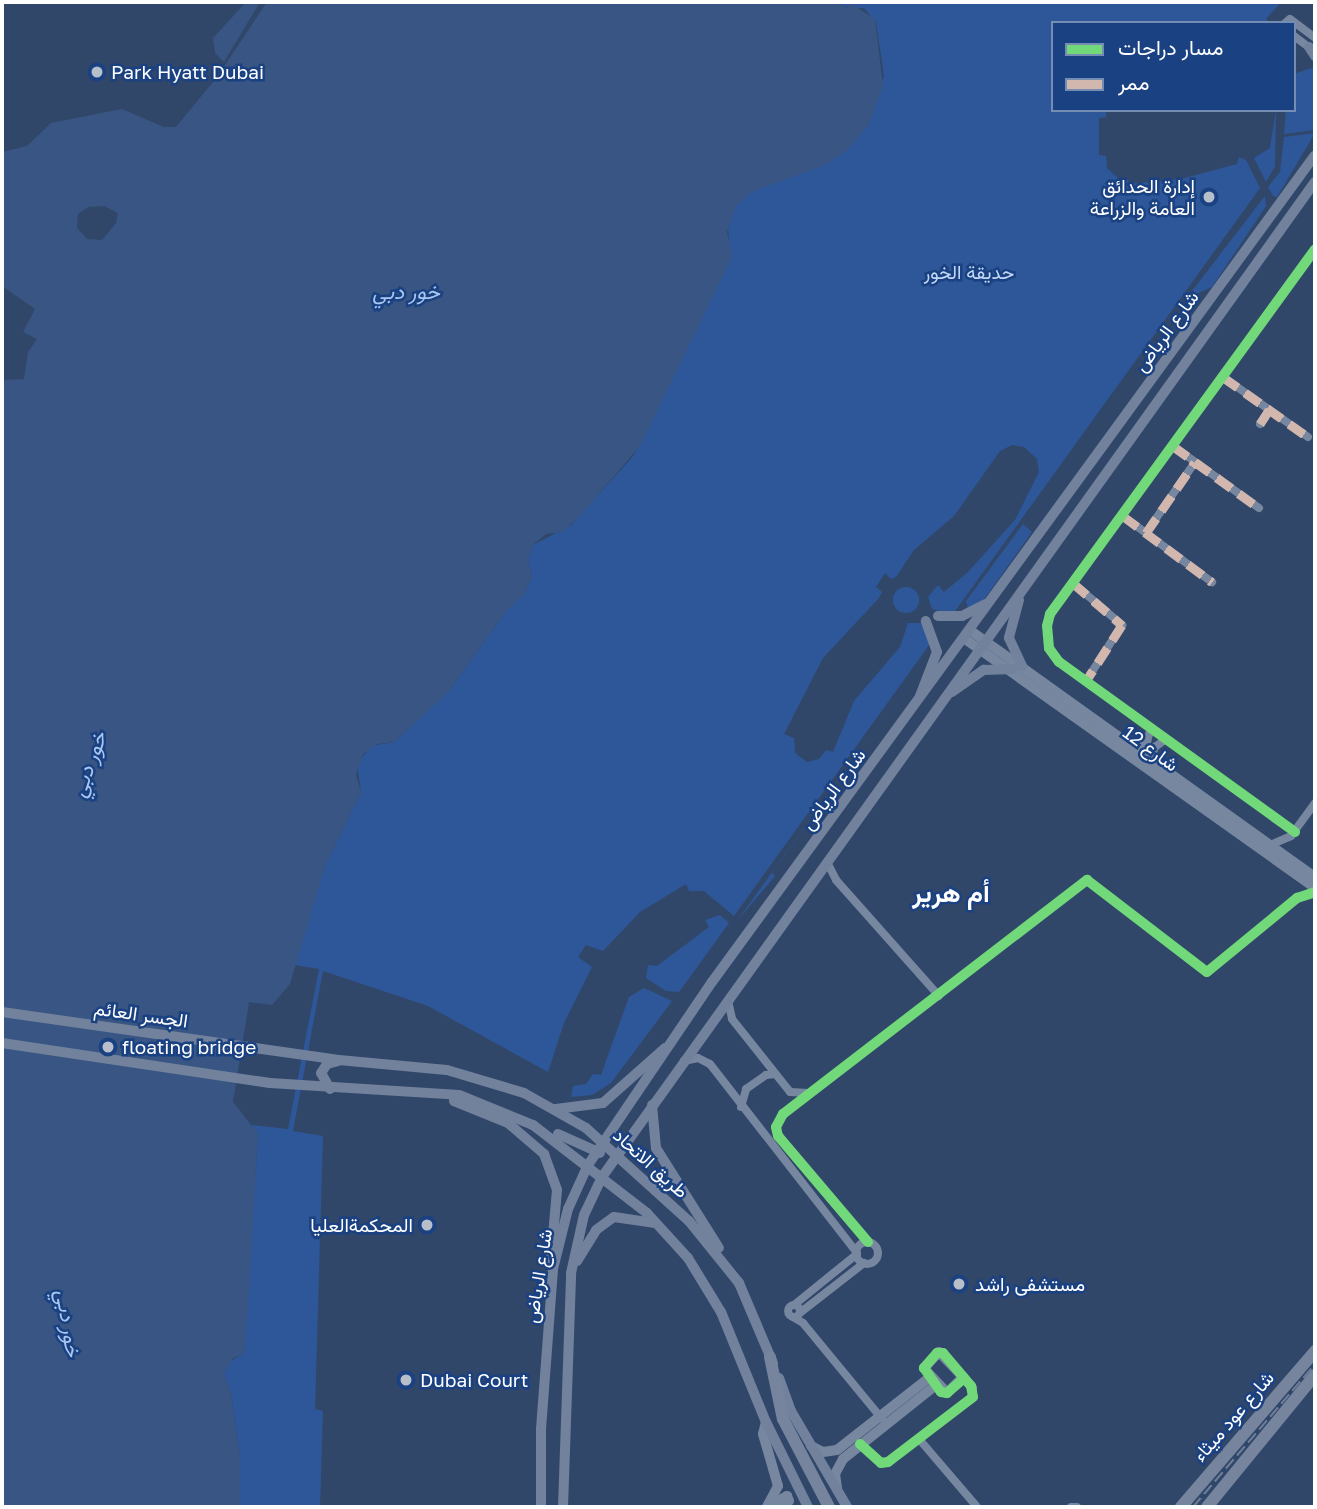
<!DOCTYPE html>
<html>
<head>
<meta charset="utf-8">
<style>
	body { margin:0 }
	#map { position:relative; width:1317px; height:1509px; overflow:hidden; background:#31476a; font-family:"Golos Text",Vazirmatn,sans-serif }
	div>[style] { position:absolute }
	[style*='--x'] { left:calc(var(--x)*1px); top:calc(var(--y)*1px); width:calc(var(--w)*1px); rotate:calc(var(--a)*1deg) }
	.green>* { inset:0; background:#2e5799 }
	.round { border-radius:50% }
	.water>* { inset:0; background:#385583 }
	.minor>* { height:8px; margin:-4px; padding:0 4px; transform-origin:4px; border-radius:4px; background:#7787a0 }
	.minor>.ring { margin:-4px; padding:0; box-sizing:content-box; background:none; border:8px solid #7787a0; border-radius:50% }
	.tertiary>* { height:10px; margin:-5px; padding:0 5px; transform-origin:5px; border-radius:5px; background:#7787a0 }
	.secondary>* { height:10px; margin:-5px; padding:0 5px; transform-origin:5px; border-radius:5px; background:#72829d }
	.primary>* { height:12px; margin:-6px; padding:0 6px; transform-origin:6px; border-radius:6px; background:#76859d }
	.rail>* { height:2px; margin-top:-1px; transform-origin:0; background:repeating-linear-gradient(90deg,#6e7e98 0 12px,transparent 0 17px) }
	.quiet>* { height:9px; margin-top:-4.5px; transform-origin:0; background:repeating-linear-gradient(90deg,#d1b7ad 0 18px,transparent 0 27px) }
	.cycleway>* { height:10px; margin:-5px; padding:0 5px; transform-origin:5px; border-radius:5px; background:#71d979 }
	.dots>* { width:19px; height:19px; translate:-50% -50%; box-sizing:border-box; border:4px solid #1a4181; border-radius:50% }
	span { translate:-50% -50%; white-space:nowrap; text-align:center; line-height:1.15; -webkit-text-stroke:5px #1a4181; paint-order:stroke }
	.poi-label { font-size:19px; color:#fff }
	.left { translate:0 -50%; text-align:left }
	.right { translate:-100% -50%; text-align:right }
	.park-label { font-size:19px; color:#c2d8f8 }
	.street-label { font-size:19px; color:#fff }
	.water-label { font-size:21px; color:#a9c6f2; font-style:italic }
	.district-label { font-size:26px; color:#fff; font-weight:700 }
	.frame { position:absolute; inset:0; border:4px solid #fff; pointer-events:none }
	.legend { position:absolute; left:1051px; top:21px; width:245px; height:91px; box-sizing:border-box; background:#1a4181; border:2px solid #768db3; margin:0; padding:9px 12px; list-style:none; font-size:21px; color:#fff }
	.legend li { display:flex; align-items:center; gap:14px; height:35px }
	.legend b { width:35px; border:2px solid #768db3 }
</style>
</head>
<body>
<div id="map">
	<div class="green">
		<i style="clip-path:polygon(838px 2px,1281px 2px,1266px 19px,1270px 23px,1053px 23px,1053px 110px,1106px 110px,1106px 117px,1099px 118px,1099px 155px,1106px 156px,1107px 168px,1120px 180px,1128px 180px,1129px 184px,1181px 179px,1237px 164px,1239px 157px,1246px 160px,1260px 188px,953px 614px,932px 609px,928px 597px,938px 585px,944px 592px,967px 573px,1015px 520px,1039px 472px,1037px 459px,1024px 447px,1012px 445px,1000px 451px,954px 516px,914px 550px,896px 577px,891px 579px,885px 573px,876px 587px,882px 592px,879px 598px,823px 658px,784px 734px,794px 738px,795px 753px,807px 762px,819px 759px,826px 750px,833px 752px,854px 701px,900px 647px,908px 623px,921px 623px,932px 641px,734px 916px,704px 891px,689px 891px,686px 884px,640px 912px,603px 951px,586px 945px,578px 957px,592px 967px,564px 1023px,548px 1072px,428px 1006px,323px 971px,293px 1131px,323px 1136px,315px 1409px,323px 1411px,320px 1507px,240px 1507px,240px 1457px,231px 1394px,224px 1374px,229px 1362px,244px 1353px,258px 1134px,251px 1125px,288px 1129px,319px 969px,295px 965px,325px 866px,361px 792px,357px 764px,371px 746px,394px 742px,448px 692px,507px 610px,525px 593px,532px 576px,528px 560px,533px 545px,571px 525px,634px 455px,730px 259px,728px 225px,736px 206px,751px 192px,830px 162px,868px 126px,884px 76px,876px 22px,864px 8px,848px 8px)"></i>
		<i style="clip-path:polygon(1314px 67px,1315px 130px,1284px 134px,1286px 110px,1294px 110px,1294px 74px)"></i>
		<i style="clip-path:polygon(1276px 110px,1275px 166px,1266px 182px,1254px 158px,1270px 148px)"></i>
		<i style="clip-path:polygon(1315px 133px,1277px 197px,1273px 196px,1268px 187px,1280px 172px,1284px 137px)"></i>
		<i style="clip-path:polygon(1265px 196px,1266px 206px,1212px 287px,1194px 295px,1192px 291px)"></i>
		<i style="clip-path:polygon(1023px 524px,1032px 532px,985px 598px,968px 608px,966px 601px)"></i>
		<i class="round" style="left:893px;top:587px;width:26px;height:26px"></i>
		<i style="clip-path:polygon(925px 660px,772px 873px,775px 876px,737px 921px)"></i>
		<i style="clip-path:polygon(720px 915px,729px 923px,679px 992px,666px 991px,646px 978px,648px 965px,657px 966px,709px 927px,705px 920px)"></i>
		<i style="clip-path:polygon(644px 988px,672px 1001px,611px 1083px,592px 1095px,571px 1097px,573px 1086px,586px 1084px,593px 1074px,601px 1075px,629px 997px)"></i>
	</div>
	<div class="water">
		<i style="clip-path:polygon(246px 2px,260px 2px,224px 62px,215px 53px,213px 38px)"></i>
		<i style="clip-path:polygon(evenodd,267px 2px,838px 2px,847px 8px,850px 3px,875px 19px,883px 86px,868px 126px,846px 151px,825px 165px,751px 192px,736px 206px,727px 232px,732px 257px,640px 446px,579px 517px,562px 532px,546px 534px,533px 545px,528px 560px,532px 576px,525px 593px,507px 610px,448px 692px,394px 742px,377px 744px,363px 754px,356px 775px,361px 792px,325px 866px,290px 984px,272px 1005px,249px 1002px,233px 1102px,258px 1134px,247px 1320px,244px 1353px,232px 1359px,224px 1374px,231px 1394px,240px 1457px,240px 1507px,2px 1507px,2px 380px,24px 379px,28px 352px,37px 339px,23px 332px,35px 309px,2px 286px,2px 152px,27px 146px,51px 123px,122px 109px,164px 127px,176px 127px,217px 77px,267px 2px,104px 206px,118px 213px,116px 223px,102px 240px,87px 239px,77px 228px,78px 214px,88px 207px,104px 206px)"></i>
	</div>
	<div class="minor">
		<i style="--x:1285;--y:23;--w:6;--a:-39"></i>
		<i style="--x:1290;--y:19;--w:31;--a:37"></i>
		<i style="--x:1294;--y:36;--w:21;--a:37"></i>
		<i style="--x:1223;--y:377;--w:104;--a:35.2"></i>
		<i style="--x:1260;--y:424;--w:17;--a:-57"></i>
		<i style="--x:1173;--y:446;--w:106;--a:35.8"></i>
		<i style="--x:1123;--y:516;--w:111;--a:36.6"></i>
		<i style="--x:1146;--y:533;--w:86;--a:-55.4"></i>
		<i style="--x:1073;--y:583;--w:65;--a:40.6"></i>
		<i style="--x:1122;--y:625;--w:67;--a:122.7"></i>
		<i style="--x:1136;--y:749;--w:14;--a:-36"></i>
		<i style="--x:1147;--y:741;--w:14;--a:-73"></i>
		<i style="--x:1151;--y:759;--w:13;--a:-72"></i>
		<i style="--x:1155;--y:747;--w:14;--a:-36"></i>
		<i style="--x:1295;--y:832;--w:291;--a:-144.2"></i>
		<i style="--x:1059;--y:662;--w:17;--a:-126"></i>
		<i style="--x:1049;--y:648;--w:22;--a:-95"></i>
		<i style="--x:1047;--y:626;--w:12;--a:-76"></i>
		<i style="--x:1050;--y:614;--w:451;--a:-54"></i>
		<i style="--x:1270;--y:845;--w:23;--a:-23"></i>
		<i style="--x:1291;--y:836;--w:41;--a:-54"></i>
		<i style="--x:827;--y:862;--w:20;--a:63"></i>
		<i style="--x:836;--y:880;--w:155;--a:48.4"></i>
		<i style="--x:728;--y:1001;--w:18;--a:77"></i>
		<i style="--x:732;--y:1019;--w:93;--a:51.5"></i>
		<i style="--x:790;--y:1092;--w:18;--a:3"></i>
		<i style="--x:684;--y:1061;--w:14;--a:-12"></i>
		<i style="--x:698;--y:1058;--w:13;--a:27"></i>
		<i style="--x:710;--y:1064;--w:239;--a:52.1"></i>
		<i style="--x:741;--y:1107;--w:19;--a:-74"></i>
		<i style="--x:746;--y:1089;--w:24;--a:-35"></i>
		<i style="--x:766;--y:1075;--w:9;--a:-6"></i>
		<i style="--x:868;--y:1242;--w:139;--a:-130.3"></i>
		<i style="--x:778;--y:1136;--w:9;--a:-103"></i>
		<i style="--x:776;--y:1127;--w:15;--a:-62"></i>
		<i style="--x:783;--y:1114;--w:384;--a:-37.6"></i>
		<i style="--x:1087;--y:880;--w:151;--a:37.5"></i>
		<i style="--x:1207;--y:972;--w:117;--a:-39.4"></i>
		<i style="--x:1297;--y:898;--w:19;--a:-18"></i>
		<i class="ring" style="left:856px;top:1242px;width:14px;height:14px"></i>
		<i class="ring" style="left:788px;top:1305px;width:4px;height:4px"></i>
		<i style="--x:794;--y:1305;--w:81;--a:-39"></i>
		<i style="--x:801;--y:1312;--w:80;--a:-37.9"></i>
		<i style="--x:793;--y:1317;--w:12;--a:31"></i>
		<i style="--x:803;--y:1323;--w:124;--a:50.5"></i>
		<i style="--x:919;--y:1439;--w:89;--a:49.5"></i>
		<i style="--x:860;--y:1444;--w:28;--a:42"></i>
		<i style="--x:881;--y:1463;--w:7;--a:-8"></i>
		<i style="--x:888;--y:1462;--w:107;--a:-37.4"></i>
		<i style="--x:973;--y:1397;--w:9;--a:-90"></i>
		<i style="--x:973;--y:1388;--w:13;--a:-138"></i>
		<i style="--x:1071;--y:1507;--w:6;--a:0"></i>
	</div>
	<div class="tertiary">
		<i style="--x:971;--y:631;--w:423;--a:35.6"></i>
		<i style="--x:965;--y:639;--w:430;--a:35.4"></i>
		<i style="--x:939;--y:1352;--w:35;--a:46"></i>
		<i style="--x:963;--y:1377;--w:23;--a:135"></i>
		<i style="--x:947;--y:1393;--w:34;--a:-133"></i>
		<i style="--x:924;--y:1368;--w:22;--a:-47"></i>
		<i style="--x:766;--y:1422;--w:12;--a:104"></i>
		<i style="--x:763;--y:1434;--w:54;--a:73.9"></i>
		<i style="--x:778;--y:1486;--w:24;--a:118"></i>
		<i style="--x:811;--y:1446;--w:13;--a:27"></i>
		<i style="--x:823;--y:1452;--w:14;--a:-8"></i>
		<i style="--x:837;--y:1450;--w:118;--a:-38.1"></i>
		<i style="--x:837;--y:1488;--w:14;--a:-98"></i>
		<i style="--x:835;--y:1474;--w:17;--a:-62"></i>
		<i style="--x:843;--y:1459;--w:119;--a:-38.5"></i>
		<i style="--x:774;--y:1503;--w:15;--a:-28"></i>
		<i style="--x:787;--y:1496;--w:5;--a:68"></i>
		<i style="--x:789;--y:1501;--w:9;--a:139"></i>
	</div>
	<div class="secondary">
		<i style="--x:1309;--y:47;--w:11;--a:56"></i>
		<i style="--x:1019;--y:600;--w:39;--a:105"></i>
		<i style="--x:1009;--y:638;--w:31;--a:65"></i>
		<i style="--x:938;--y:616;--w:24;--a:0"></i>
		<i style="--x:962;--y:616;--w:27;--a:-27"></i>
		<i style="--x:952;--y:692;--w:39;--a:-35"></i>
		<i style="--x:984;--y:670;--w:29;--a:-2"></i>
		<i style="--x:920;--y:696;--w:47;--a:-68.9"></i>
		<i style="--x:937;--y:652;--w:33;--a:-110"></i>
		<i style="--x:2;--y:1012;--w:340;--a:8.1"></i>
		<i style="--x:339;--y:1060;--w:108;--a:5.3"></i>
		<i style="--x:447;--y:1070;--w:80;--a:16.6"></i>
		<i style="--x:524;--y:1093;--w:71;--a:29.4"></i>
		<i style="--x:586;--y:1128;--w:139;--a:42.1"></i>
		<i style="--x:689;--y:1221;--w:80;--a:51.1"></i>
		<i style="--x:739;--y:1283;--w:87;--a:67"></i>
		<i style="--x:2;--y:1043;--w:271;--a:8.5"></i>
		<i style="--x:270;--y:1083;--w:189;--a:3.6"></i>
		<i style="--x:459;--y:1095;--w:80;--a:22.1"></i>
		<i style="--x:533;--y:1125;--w:144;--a:37.7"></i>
		<i style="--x:647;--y:1213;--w:61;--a:47.7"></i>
		<i style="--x:688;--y:1258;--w:63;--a:58.6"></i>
		<i style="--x:721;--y:1312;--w:119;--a:67.8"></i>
		<i style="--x:766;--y:1422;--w:95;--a:63.7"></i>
		<i style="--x:330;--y:1089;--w:18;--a:-119"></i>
		<i style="--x:321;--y:1073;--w:11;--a:-56"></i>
		<i style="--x:327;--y:1064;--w:11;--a:-15"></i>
		<i style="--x:454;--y:1101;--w:58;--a:22.2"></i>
		<i style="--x:508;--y:1123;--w:48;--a:40.7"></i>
		<i style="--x:544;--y:1154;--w:38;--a:70"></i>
		<i style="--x:557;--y:1190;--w:69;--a:95"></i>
		<i style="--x:652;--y:1105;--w:43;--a:84.7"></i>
		<i style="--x:656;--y:1148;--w:118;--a:57.8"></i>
		<i style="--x:556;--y:1109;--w:47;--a:-7.3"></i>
		<i style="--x:603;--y:1103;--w:83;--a:-41.6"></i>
		<i style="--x:558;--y:1134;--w:46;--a:24.3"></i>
		<i style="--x:577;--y:1261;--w:36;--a:-58"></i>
		<i style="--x:596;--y:1230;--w:22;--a:-36"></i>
		<i style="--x:614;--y:1217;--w:40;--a:8.5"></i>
		<i style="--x:779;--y:1378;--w:35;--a:70"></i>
		<i style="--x:791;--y:1411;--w:111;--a:59.7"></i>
		<i style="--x:541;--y:1507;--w:78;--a:-90"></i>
		<i style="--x:541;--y:1429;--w:160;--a:-85.7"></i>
		<i style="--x:553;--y:1269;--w:62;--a:-76"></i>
		<i style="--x:568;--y:1209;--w:48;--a:-65.6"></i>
		<i style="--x:588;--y:1165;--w:221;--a:-55.9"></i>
		<i style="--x:712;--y:982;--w:1023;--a:-53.9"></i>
		<i style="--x:563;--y:1507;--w:234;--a:-88"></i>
		<i style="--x:571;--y:1273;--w:59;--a:-77.4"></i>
		<i style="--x:584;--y:1215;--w:42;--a:-64.7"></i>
		<i style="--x:602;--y:1177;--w:1224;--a:-54.38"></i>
	</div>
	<div class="primary">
		<i style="--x:770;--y:1357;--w:63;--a:78.2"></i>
		<i style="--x:783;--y:1419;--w:99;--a:62.4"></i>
		<i style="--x:1181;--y:1507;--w:206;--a:-49.3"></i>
		<i style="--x:1207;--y:1507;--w:171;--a:-50.7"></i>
	</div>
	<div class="rail">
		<i style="--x:1193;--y:1507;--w:188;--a:-49.5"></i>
	</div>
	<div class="quiet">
		<i style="--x:1223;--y:377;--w:104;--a:35.2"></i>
		<i style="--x:1260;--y:424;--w:17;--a:-57"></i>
		<i style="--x:1173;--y:446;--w:106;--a:35.8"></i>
		<i style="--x:1123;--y:516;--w:111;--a:36.6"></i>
		<i style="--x:1146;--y:533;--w:86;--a:-55.4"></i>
		<i style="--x:1073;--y:583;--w:65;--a:40.6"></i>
		<i style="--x:1122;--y:625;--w:67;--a:122.7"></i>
	</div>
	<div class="cycleway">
		<i style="--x:1295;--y:832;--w:291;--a:-144.2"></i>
		<i style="--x:1059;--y:662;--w:17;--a:-126"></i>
		<i style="--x:1049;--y:648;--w:22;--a:-95"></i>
		<i style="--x:1047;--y:626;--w:12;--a:-76"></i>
		<i style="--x:1050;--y:614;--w:451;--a:-54"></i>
		<i style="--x:868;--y:1242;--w:139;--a:-130.3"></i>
		<i style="--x:778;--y:1136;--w:9;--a:-103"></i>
		<i style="--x:776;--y:1127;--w:15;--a:-62"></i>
		<i style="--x:783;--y:1114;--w:384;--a:-37.6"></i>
		<i style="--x:1087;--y:880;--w:151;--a:37.5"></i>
		<i style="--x:1207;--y:972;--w:117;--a:-39.4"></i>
		<i style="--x:1297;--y:898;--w:19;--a:-18"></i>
		<i style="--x:860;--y:1444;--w:28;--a:42"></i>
		<i style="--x:881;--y:1463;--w:7;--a:-8"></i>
		<i style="--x:888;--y:1462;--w:107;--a:-37.4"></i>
		<i style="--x:973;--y:1397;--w:11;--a:-100"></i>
		<i style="--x:971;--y:1386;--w:43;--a:-130.3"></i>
		<i style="--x:943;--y:1353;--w:6;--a:180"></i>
		<i style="--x:937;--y:1353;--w:20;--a:131"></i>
		<i style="--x:924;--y:1368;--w:29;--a:55"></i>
		<i style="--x:941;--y:1392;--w:6;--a:9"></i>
		<i style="--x:947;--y:1393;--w:21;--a:-41"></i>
	</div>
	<div class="dots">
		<i style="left:97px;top:72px;background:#b7bfcb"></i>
		<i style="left:1209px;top:197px;background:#b7bfcb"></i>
		<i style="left:108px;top:1047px;background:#b7bfcb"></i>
		<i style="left:427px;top:1225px;background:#b7bfcb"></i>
		<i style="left:959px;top:1284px;background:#b7bfcb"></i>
		<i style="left:406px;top:1380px;background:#b7bfcb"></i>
	</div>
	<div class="poi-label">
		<span class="left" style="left:111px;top:72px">Park Hyatt Dubai</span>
		<span class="right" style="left:1195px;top:197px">إدارة الحدائق<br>العامة والزراعة</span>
		<span class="left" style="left:122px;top:1047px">floating bridge</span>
		<span class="right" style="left:413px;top:1225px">المحكمةالعليا</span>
		<span class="left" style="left:975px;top:1284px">مستشفى راشد</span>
		<span class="left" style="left:420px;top:1380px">Dubai Court</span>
	</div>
	<div class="park-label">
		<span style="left:969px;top:272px">حديقة الخور</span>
	</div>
	<div class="street-label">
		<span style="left:1166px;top:331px;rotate:-54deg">شارع الرياض</span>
		<span style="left:1151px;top:748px;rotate:36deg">شارع 12</span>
		<span style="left:833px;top:789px;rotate:-54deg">شارع الرياض</span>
		<span style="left:141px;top:1014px;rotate:8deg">الجسر العائم</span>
		<span style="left:651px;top:1163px;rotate:42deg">طريق الاتحاد</span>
		<span style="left:538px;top:1276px;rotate:-81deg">شارع الرياض</span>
		<span style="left:1233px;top:1416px;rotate:-49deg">شارع عود ميثاء</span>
	</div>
	<div class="water-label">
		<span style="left:406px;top:291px">خور دبي</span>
		<span style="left:88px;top:764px;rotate:-70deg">خور دبي</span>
		<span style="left:69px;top:1323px;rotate:81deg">خور دبي</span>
	</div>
	<div class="district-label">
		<span style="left:951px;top:893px">أم هرير</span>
	</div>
	<div class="frame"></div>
	<ul class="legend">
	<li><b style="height:9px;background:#71d979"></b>مسار دراجات</li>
	<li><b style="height:9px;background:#d1b7ad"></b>ممر</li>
	</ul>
</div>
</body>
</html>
